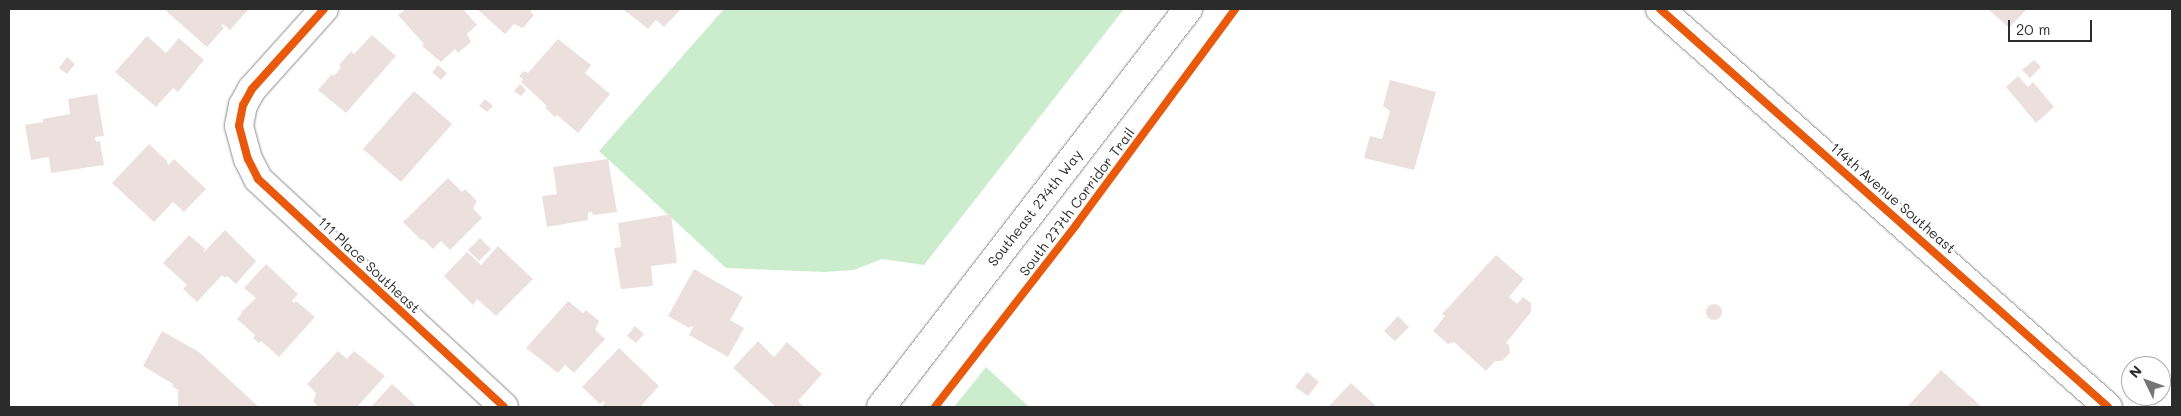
<!DOCTYPE html>
<html>
<head>
<meta charset="utf-8">
<style>
	body { margin:0 }
	#map { position:relative; width:2181px; height:416px; overflow:hidden; background:#fff; font-family:Mali,sans-serif }
	div>[style] { position:absolute }
	[style*='--x'] { left:calc(var(--x)*1px); top:calc(var(--y)*1px); width:calc(var(--w)*1px); rotate:calc(var(--a)*1deg) }
	.green>* { inset:0; background:#ccedcd }
	.building>* { inset:0; background:#ece0df }
	.round { border-radius:50% }
	.roads { filter:drop-shadow(0 0 1px #8a8a8a) drop-shadow(0 0 1px #8a8a8a) }
	.minor>* { height:28px; margin:-14px; padding:0 14px; transform-origin:14px; border-radius:14px; background:#fff }
	.major>* { height:28px; margin:-14px; padding:0 14px; transform-origin:14px; border-radius:14px; background:#fff }
	.cycleway>* { height:8px; margin:-4px; padding:0 4px; transform-origin:4px; border-radius:4px; background:#e8590c }
	span { translate:-50% -50%; white-space:nowrap; text-align:center; line-height:1.15; -webkit-text-stroke:5px #fff; paint-order:stroke }
	.street-label { font-size:14px; color:#2b2b2b }
	.frame { position:absolute; inset:0; border:10px solid #2b2b2b; pointer-events:none }
	.north { position:absolute; left:2121px; top:356px; width:50px; height:50px; box-sizing:border-box; background:#fff; border:1px solid #aaa; border-radius:50%; rotate:312deg; font-size:14px; font-weight:700; line-height:20px; text-align:center; color:#2b2b2b }
	.north::after { content:''; display:block; margin:auto; width:18px; height:22px; background:#757575; clip-path:polygon(50% 0,100% 100%,50% 72%,0 100%) }
	.scale { position:absolute; left:2008px; top:20px; width:84px; height:22px; box-sizing:border-box; border:2px solid #2b2b2b; border-top:0; padding-left:6px; font-size:15px; line-height:18px; white-space:nowrap; color:#2b2b2b; -webkit-text-stroke:4px #fff; paint-order:stroke }
</style>
</head>
<body>
<div id="map">
	<div class="green">
		<i style="clip-path:polygon(724px 9px,1124px 9px,924px 265px,882px 259px,854px 270px,824px 272px,726px 268px,599px 151px)"></i>
		<i style="clip-path:polygon(986px 367px,1029px 407px,954px 407px)"></i>
	</div>
	<div class="building">
		<i style="clip-path:polygon(168px 9px,249px 9px,230px 30px,223px 24px,221px 26px,224px 28px,207px 47px,166px 11px)"></i>
		<i style="clip-path:polygon(406px 9px,463px 9px,477px 25px,467px 34px,471px 42px,458px 53px,455px 49px,441px 62px,422px 46px,424px 44px,398px 15px)"></i>
		<i style="clip-path:polygon(477px 9px,533px 9px,530px 12px,534px 15px,523px 28px,514px 24px,505px 34px)"></i>
		<i style="clip-path:polygon(623px 9px,681px 9px,664px 27px,656px 20px,648px 29px)"></i>
		<i style="clip-path:polygon(1988px 9px,2027px 9px,2009px 28px)"></i>
		<i style="clip-path:polygon(372px 35px,396px 56px,346px 113px,318px 90px,332px 74px,334px 76px,341px 67px,339px 65px,351px 51px,354px 54px)"></i>
		<i style="clip-path:polygon(147px 36px,166px 53px,179px 38px,204px 60px,178px 92px,173px 88px,156px 107px,115px 72px)"></i>
		<i style="clip-path:polygon(558px 39px,591px 65px,585px 73px,610px 94px,578px 133px,557px 115px,555px 117px,545px 108px,547px 106px,521px 82px,523px 79px,519px 76px,524px 71px,528px 73px)"></i>
		<i style="clip-path:polygon(67px 57px,75px 64px,67px 74px,59px 68px)"></i>
		<i style="clip-path:polygon(2034px 60px,2041px 67px,2030px 78px,2022px 70px)"></i>
		<i style="clip-path:polygon(438px 65px,447px 73px,441px 80px,432px 72px)"></i>
		<i style="clip-path:polygon(2018px 76px,2028px 87px,2033px 82px,2054px 107px,2036px 123px,2006px 87px)"></i>
		<i style="clip-path:polygon(1390px 80px,1436px 92px,1414px 170px,1364px 158px,1370px 136px,1382px 139px,1390px 111px,1383px 106px)"></i>
		<i style="clip-path:polygon(520px 84px,526px 90px,521px 96px,514px 91px)"></i>
		<i style="clip-path:polygon(414px 91px,452px 124px,401px 182px,363px 149px)"></i>
		<i style="clip-path:polygon(97px 94px,104px 136px,95px 137px,96px 142px,100px 141px,104px 165px,51px 173px,49px 157px,31px 160px,25px 125px,43px 122px,43px 119px,70px 114px,68px 99px)"></i>
		<i style="clip-path:polygon(485px 99px,493px 106px,487px 112px,479px 106px)"></i>
		<i style="clip-path:polygon(149px 144px,167px 161px,168px 165px,174px 159px,206px 189px,184px 212px,173px 202px,154px 222px,112px 183px)"></i>
		<i style="clip-path:polygon(608px 159px,617px 212px,593px 215px,592px 212px,588px 213px,588px 220px,547px 227px,542px 196px,557px 194px,553px 167px)"></i>
		<i style="clip-path:polygon(448px 178px,462px 192px,465px 189px,477px 201px,473px 208px,482px 218px,450px 250px,441px 241px,433px 249px,423px 239px,422px 241px,403px 222px)"></i>
		<i style="clip-path:polygon(671px 214px,677px 263px,651px 266px,653px 286px,621px 289px,614px 248px,621px 247px,618px 223px)"></i>
		<i style="clip-path:polygon(225px 230px,256px 261px,236px 284px,227px 276px,225px 278px,222px 275px,197px 302px,183px 289px,187px 285px,163px 263px,189px 235px,205px 249px,203px 253px)"></i>
		<i style="clip-path:polygon(480px 238px,491px 249px,479px 261px,468px 250px)"></i>
		<i style="clip-path:polygon(498px 246px,533px 279px,496px 316px,477px 299px,473px 305px,444px 276px,467px 252px,481px 265px)"></i>
		<i style="clip-path:polygon(1496px 255px,1524px 279px,1509px 297px,1517px 304px,1523px 297px,1531px 303px,1531px 312px,1506px 343px,1509px 345px,1510px 353px,1502px 361px,1495px 361px,1486px 371px,1454px 342px,1448px 344px,1433px 331px,1445px 316px,1442px 314px)"></i>
		<i style="clip-path:polygon(266px 264px,298px 294px,292px 301px,294px 303px,296px 301px,315px 317px,279px 357px,261px 341px,259px 343px,253px 338px,255px 335px,237px 319px,242px 313px,241px 312px,256px 298px,244px 288px)"></i>
		<i style="clip-path:polygon(694px 269px,743px 297px,730px 320px,744px 328px,728px 357px,689px 335px,693px 327px,691px 326px,689px 328px,668px 316px)"></i>
		<i style="clip-path:polygon(568px 301px,583px 313px,586px 310px,599px 321px,595px 330px,605px 339px,574px 373px,565px 365px,558px 373px,526px 348px)"></i>
		<i class="round" style="left:1706px;top:304px;width:16px;height:16px"></i>
		<i style="clip-path:polygon(1398px 316px,1409px 327px,1395px 341px,1384px 331px)"></i>
		<i style="clip-path:polygon(635px 326px,644px 334px,636px 343px,627px 336px)"></i>
		<i style="clip-path:polygon(162px 331px,199px 352px,259px 407px,178px 407px,178px 390px,172px 386px,173px 384px,143px 366px)"></i>
		<i style="clip-path:polygon(758px 341px,774px 357px,787px 342px,822px 374px,798px 401px,803px 406px,801px 407px,776px 407px,733px 368px)"></i>
		<i style="clip-path:polygon(619px 348px,659px 386px,641px 406px,642px 407px,601px 407px,605px 403px,603px 401px,600px 404px,582px 387px)"></i>
		<i style="clip-path:polygon(338px 351px,347px 359px,354px 351px,385px 376px,357px 407px,319px 407px,313px 402px,316px 393px,307px 384px)"></i>
		<i style="clip-path:polygon(1941px 370px,1982px 407px,1907px 407px)"></i>
		<i style="clip-path:polygon(1307px 372px,1319px 382px,1308px 396px,1295px 387px)"></i>
		<i style="clip-path:polygon(1351px 383px,1377px 407px,1328px 407px)"></i>
		<i style="clip-path:polygon(392px 384px,417px 407px,371px 407px)"></i>
	</div>
	<div class="roads">
		<div class="minor">
			<i style="--x:324;--y:9;--w:108;--a:132"></i>
			<i style="--x:252;--y:89;--w:18;--a:119"></i>
			<i style="--x:243;--y:105;--w:21;--a:101"></i>
			<i style="--x:239;--y:126;--w:34;--a:75"></i>
			<i style="--x:248;--y:159;--w:22;--a:63"></i>
			<i style="--x:258;--y:179;--w:335;--a:42.8"></i>
			<i style="--x:1660;--y:9;--w:599;--a:41.62"></i>
		</div>
		<div class="major">
			<i style="--x:881;--y:407;--w:503;--a:-52.35"></i>
		</div>
	</div>
	<div class="cycleway">
		<i style="--x:324;--y:9;--w:108;--a:132"></i>
		<i style="--x:252;--y:89;--w:18;--a:119"></i>
		<i style="--x:243;--y:105;--w:21;--a:101"></i>
		<i style="--x:239;--y:126;--w:34;--a:75"></i>
		<i style="--x:248;--y:159;--w:22;--a:63"></i>
		<i style="--x:258;--y:179;--w:335;--a:42.8"></i>
		<i style="--x:1660;--y:9;--w:599;--a:41.62"></i>
		<i style="--x:935;--y:407;--w:230;--a:-52.2"></i>
		<i style="--x:1076;--y:225;--w:268;--a:-53.6"></i>
	</div>
	<div class="street-label">
		<span style="left:1893px;top:198px;rotate:41deg">114th Avenue Southeast</span>
		<span style="left:1077px;top:202px;rotate:-53deg">South 277th Corridor Trail</span>
		<span style="left:1035px;top:208px;rotate:-52deg">Southeast 274th Way</span>
		<span style="left:369px;top:265px;rotate:43deg">111 Place Southeast</span>
	</div>
	<div class="frame"></div>
	<div class="north">N</div>
	<div class="scale">20 m</div>
</div>
</body>
</html>
